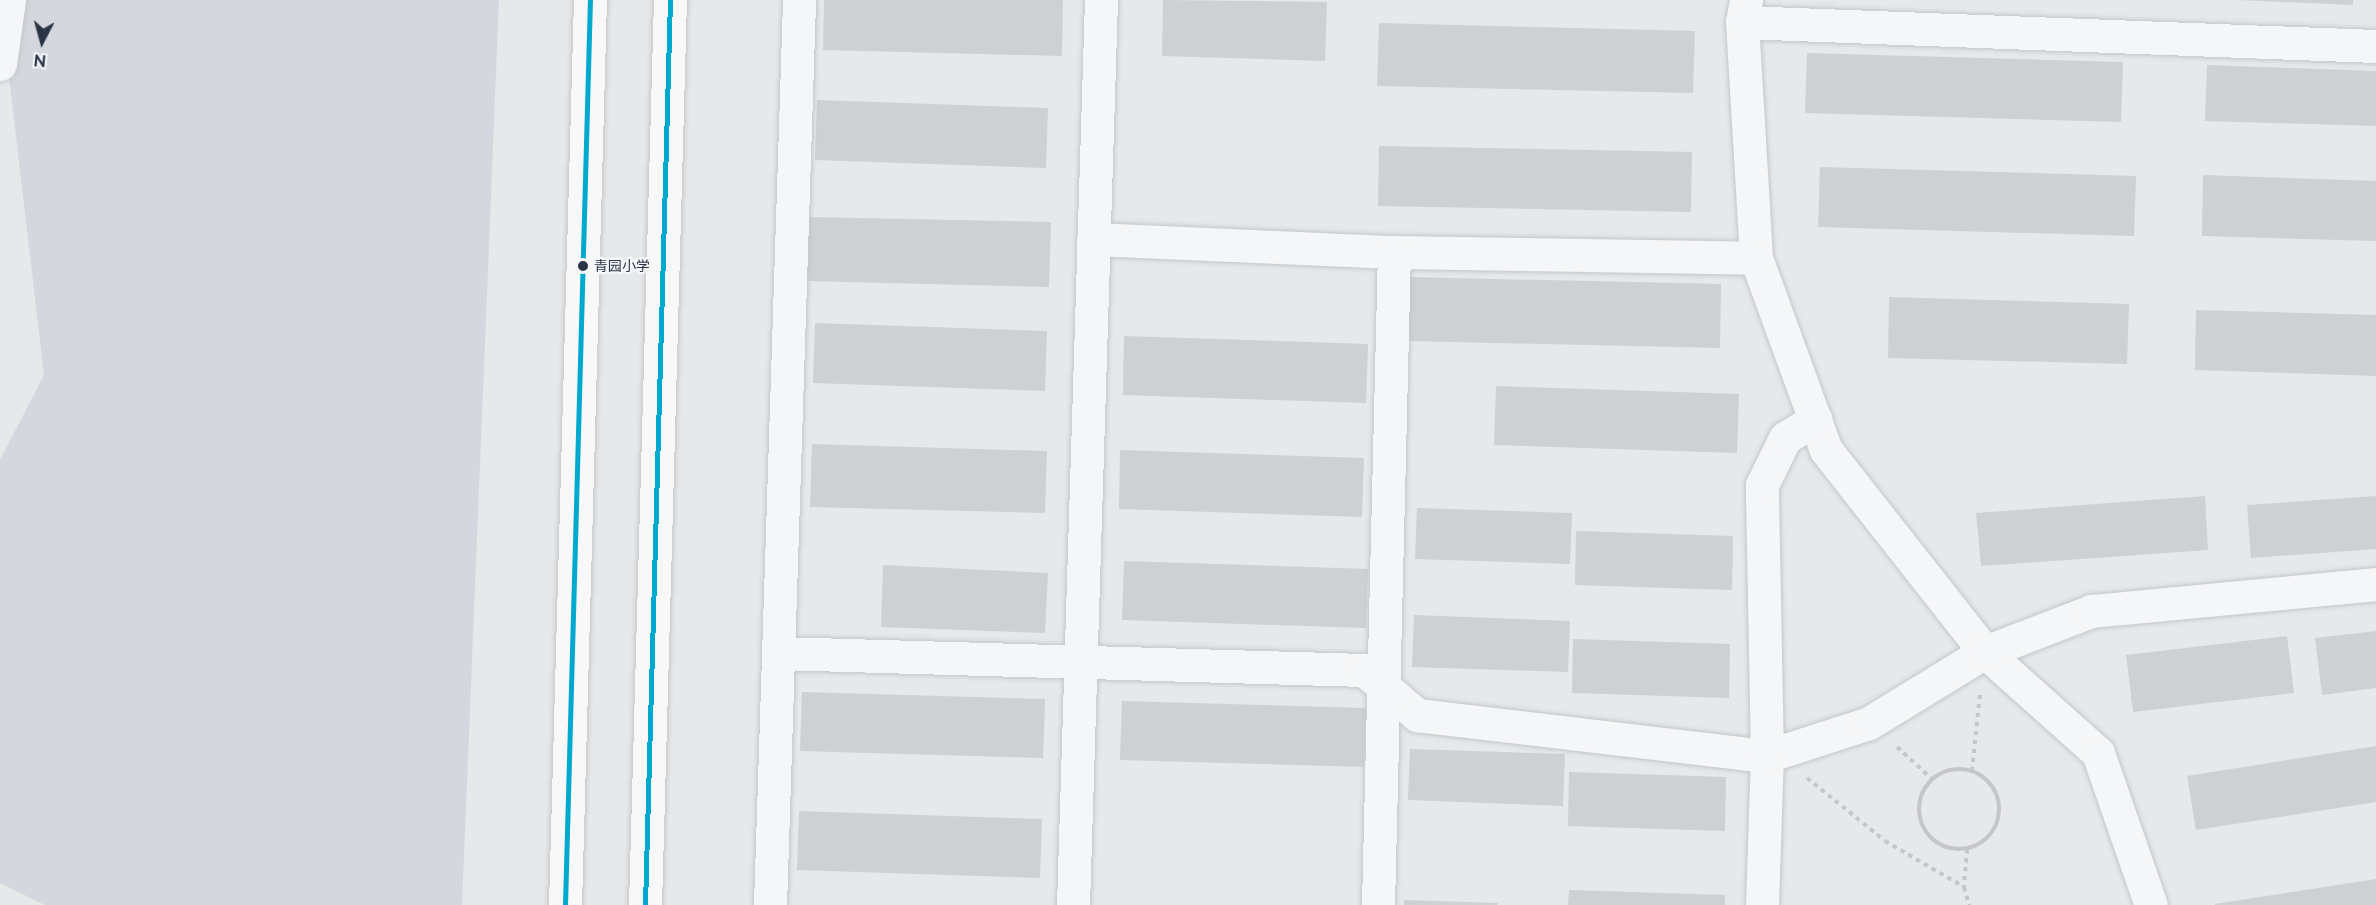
<!DOCTYPE html>
<html>
<head>
<meta charset="utf-8">
<style>
	body { margin:0 }
	#map { position:relative; width:2376px; height:905px; overflow:hidden; background:#e6e8ea; font-family:Raleway,"Noto Sans SC",sans-serif }
	div>[style] { position:absolute }
	[style*='--x'] { left:calc(var(--x)*1px); top:calc(var(--y)*1px); width:calc(var(--w)*1px); rotate:calc(var(--a)*1deg) }
	.built>* { inset:0; background:#d4d7dd }
	.building>* { inset:0; background:#ced0d3 }
	.path>* { height:4px; margin-top:-2px; transform-origin:0; background:repeating-linear-gradient(90deg,#c5c6ca 0 4.5px,transparent 0 9px) }
	.path>.ring { margin:-2px; padding:0; box-sizing:content-box; background:none; border:4px solid #c5c6ca; border-radius:50% }
	.roads { filter:drop-shadow(0 0 2px #c4c6c8) drop-shadow(0 0 2px #c4c6c8) }
	.minor>* { height:33px; margin:-16.5px; padding:0 16.5px; transform-origin:16.5px; border-radius:16.5px; background:#f5f6f7 }
	.major>* { height:33px; margin:-16.5px; padding:0 16.5px; transform-origin:16.5px; border-radius:16.5px; background:#f8f8f8 }
	.bus-1>* { height:4.5px; margin:-2.25px; padding:0 2.25px; transform-origin:2.25px; border-radius:2.25px; background:#00a9ce }
	.dots>* { width:16px; height:16px; translate:-50% -50%; box-sizing:border-box; border:3px solid #f4f6f9; border-radius:50% }
	span { translate:-50% -50%; white-space:nowrap; text-align:center; line-height:1.15; -webkit-text-stroke:4.5px #f4f6f9; paint-order:stroke }
	.bus-label { font-size:14px; color:#2b3445 }
	.left { translate:0 -50%; text-align:left }
	.north { position:absolute; left:12px; top:12px; width:60px; height:60px; -webkit-text-stroke:4px #f4f6f9; paint-order:stroke; rotate:186deg; font-size:16px; font-weight:700; line-height:24px; text-align:center; color:#2b3445 }
	.north::after { content:''; display:block; margin:auto; width:21px; height:27px; background:#2b3445; clip-path:polygon(50% 0,100% 100%,50% 72%,0 100%) }
</style>
</head>
<body>
<div id="map">
	<div class="built">
		<i style="clip-path:polygon(0 0,499px 0,462px 905px,45px 905px,0 883px,0 460px,44px 375px)"></i>
	</div>
	<div class="building">
		<i style="clip-path:polygon(824px 0,1063px 0,1062px 56px,823px 50px)"></i>
		<i style="clip-path:polygon(1163px 0,1327px 2px,1325px 61px,1162px 56px)"></i>
		<i style="clip-path:polygon(2239px 0,2353px 0,2353px 5px)"></i>
		<i style="clip-path:polygon(1379px 23px,1695px 31px,1693px 93px,1377px 86px)"></i>
		<i style="clip-path:polygon(1807px 53px,2123px 62px,2121px 122px,1805px 113px)"></i>
		<i style="clip-path:polygon(2207px 65px,2376px 71px,2376px 126px,2205px 121px)"></i>
		<i style="clip-path:polygon(817px 100px,1048px 108px,1046px 168px,815px 160px)"></i>
		<i style="clip-path:polygon(1379px 146px,1692px 152px,1691px 212px,1378px 206px)"></i>
		<i style="clip-path:polygon(1820px 167px,2136px 176px,2134px 236px,1818px 227px)"></i>
		<i style="clip-path:polygon(2203px 175px,2376px 181px,2376px 241px,2202px 236px)"></i>
		<i style="clip-path:polygon(809px 217px,1051px 222px,1049px 287px,807px 281px)"></i>
		<i style="clip-path:polygon(1409px 277px,1721px 284px,1720px 348px,1408px 341px)"></i>
		<i style="clip-path:polygon(1889px 297px,2129px 304px,2127px 364px,1888px 358px)"></i>
		<i style="clip-path:polygon(2196px 310px,2376px 315px,2376px 376px,2195px 370px)"></i>
		<i style="clip-path:polygon(815px 323px,1047px 331px,1045px 391px,813px 383px)"></i>
		<i style="clip-path:polygon(1124px 336px,1368px 344px,1366px 403px,1123px 395px)"></i>
		<i style="clip-path:polygon(1496px 386px,1739px 394px,1737px 453px,1494px 445px)"></i>
		<i style="clip-path:polygon(812px 444px,1047px 451px,1045px 513px,810px 507px)"></i>
		<i style="clip-path:polygon(1120px 450px,1364px 458px,1362px 517px,1119px 509px)"></i>
		<i style="clip-path:polygon(2205px 496px,2208px 550px,1981px 566px,1976px 513px)"></i>
		<i style="clip-path:polygon(2376px 496px,2376px 549px,2251px 558px,2247px 505px)"></i>
		<i style="clip-path:polygon(1417px 508px,1572px 513px,1570px 564px,1415px 559px)"></i>
		<i style="clip-path:polygon(1576px 531px,1733px 536px,1732px 590px,1575px 585px)"></i>
		<i style="clip-path:polygon(1124px 561px,1368px 569px,1366px 628px,1122px 620px)"></i>
		<i style="clip-path:polygon(883px 565px,1048px 573px,1045px 633px,881px 627px)"></i>
		<i style="clip-path:polygon(1414px 615px,1570px 621px,1568px 672px,1412px 667px)"></i>
		<i style="clip-path:polygon(2376px 631px,2376px 688px,2322px 695px,2315px 638px)"></i>
		<i style="clip-path:polygon(2287px 636px,2294px 693px,2133px 712px,2126px 655px)"></i>
		<i style="clip-path:polygon(1573px 639px,1730px 644px,1729px 698px,1572px 693px)"></i>
		<i style="clip-path:polygon(802px 692px,1045px 699px,1043px 758px,800px 751px)"></i>
		<i style="clip-path:polygon(1122px 701px,1366px 708px,1364px 767px,1120px 760px)"></i>
		<i style="clip-path:polygon(2376px 746px,2376px 802px,2196px 830px,2187px 776px)"></i>
		<i style="clip-path:polygon(1410px 749px,1565px 754px,1563px 806px,1408px 800px)"></i>
		<i style="clip-path:polygon(1569px 772px,1726px 777px,1725px 831px,1568px 826px)"></i>
		<i style="clip-path:polygon(799px 811px,1042px 819px,1040px 878px,797px 870px)"></i>
		<i style="clip-path:polygon(2376px 879px,2376px 905px,2215px 905px,2215px 904px)"></i>
		<i style="clip-path:polygon(1569px 890px,1725px 895px,1725px 905px,1568px 905px)"></i>
		<i style="clip-path:polygon(1404px 900px,1498px 903px,1497px 905px,1404px 905px)"></i>
	</div>
	<div class="path">
		<i style="--x:1897;--y:747;--w:47;--a:42.4"></i>
		<i class="ring" style="left:1919px;top:769px;width:76px;height:76px"></i>
		<i style="--x:1972;--y:771;--w:77;--a:-84.1"></i>
		<i style="--x:1807;--y:778;--w:100;--a:38.9"></i>
		<i style="--x:1885;--y:841;--w:91;--a:30.2"></i>
		<i style="--x:1967;--y:849;--w:38;--a:95"></i>
		<i style="--x:1964;--y:887;--w:19;--a:74"></i>
	</div>
	<div class="roads">
		<div class="minor">
			<i style="--x:1746;--y:0;--w:22;--a:100"></i>
			<i style="--x:1742;--y:22;--w:236;--a:86.6"></i>
			<i style="--x:1756;--y:258;--w:204;--a:70"></i>
			<i style="--x:1826;--y:450;--w:257;--a:51.8"></i>
			<i style="--x:1985;--y:652;--w:152;--a:41.8"></i>
			<i style="--x:2098;--y:753;--w:161;--a:70.8"></i>
			<i style="--x:1742;--y:22;--w:634;--a:2.17"></i>
			<i style="--x:0;--y:64;--w:65;--a:-82"></i>
			<i style="--x:1093;--y:239;--w:301;--a:2.5"></i>
			<i style="--x:1394;--y:252;--w:362;--a:0.9"></i>
			<i style="--x:778;--y:653;--w:586;--a:1.66"></i>
			<i style="--x:1364;--y:670;--w:70;--a:40.3"></i>
			<i style="--x:1417;--y:715;--w:352;--a:6.7"></i>
			<i style="--x:1767;--y:756;--w:107;--a:-17.9"></i>
			<i style="--x:1869;--y:723;--w:136;--a:-31.5"></i>
			<i style="--x:1985;--y:652;--w:114;--a:-21.1"></i>
			<i style="--x:2091;--y:611;--w:286;--a:-5.4"></i>
			<i style="--x:770;--y:905;--w:905;--a:-88.16"></i>
			<i style="--x:1073;--y:905;--w:905;--a:-88.23"></i>
			<i style="--x:1378;--y:905;--w:653;--a:-88.6"></i>
			<i style="--x:1762;--y:905;--w:149;--a:-88.1"></i>
			<i style="--x:1767;--y:756;--w:271;--a:-91.1"></i>
			<i style="--x:1762;--y:485;--w:52;--a:-63.9"></i>
			<i style="--x:1785;--y:438;--w:36;--a:-32"></i>
		</div>
		<div class="major">
			<i style="--x:565;--y:905;--w:905;--a:-88.42"></i>
			<i style="--x:645;--y:905;--w:905;--a:-88.42"></i>
		</div>
	</div>
	<div class="bus-1">
		<i style="--x:565;--y:905;--w:905;--a:-88.42"></i>
		<i style="--x:645;--y:905;--w:905;--a:-88.42"></i>
	</div>
	<div class="dots">
		<i style="left:583px;top:266px;background:#2b3445"></i>
	</div>
	<div class="bus-label">
		<span class="left" style="left:594px;top:266px">青园小学</span>
	</div>
	<div class="north">N</div>
</div>
</body>
</html>
